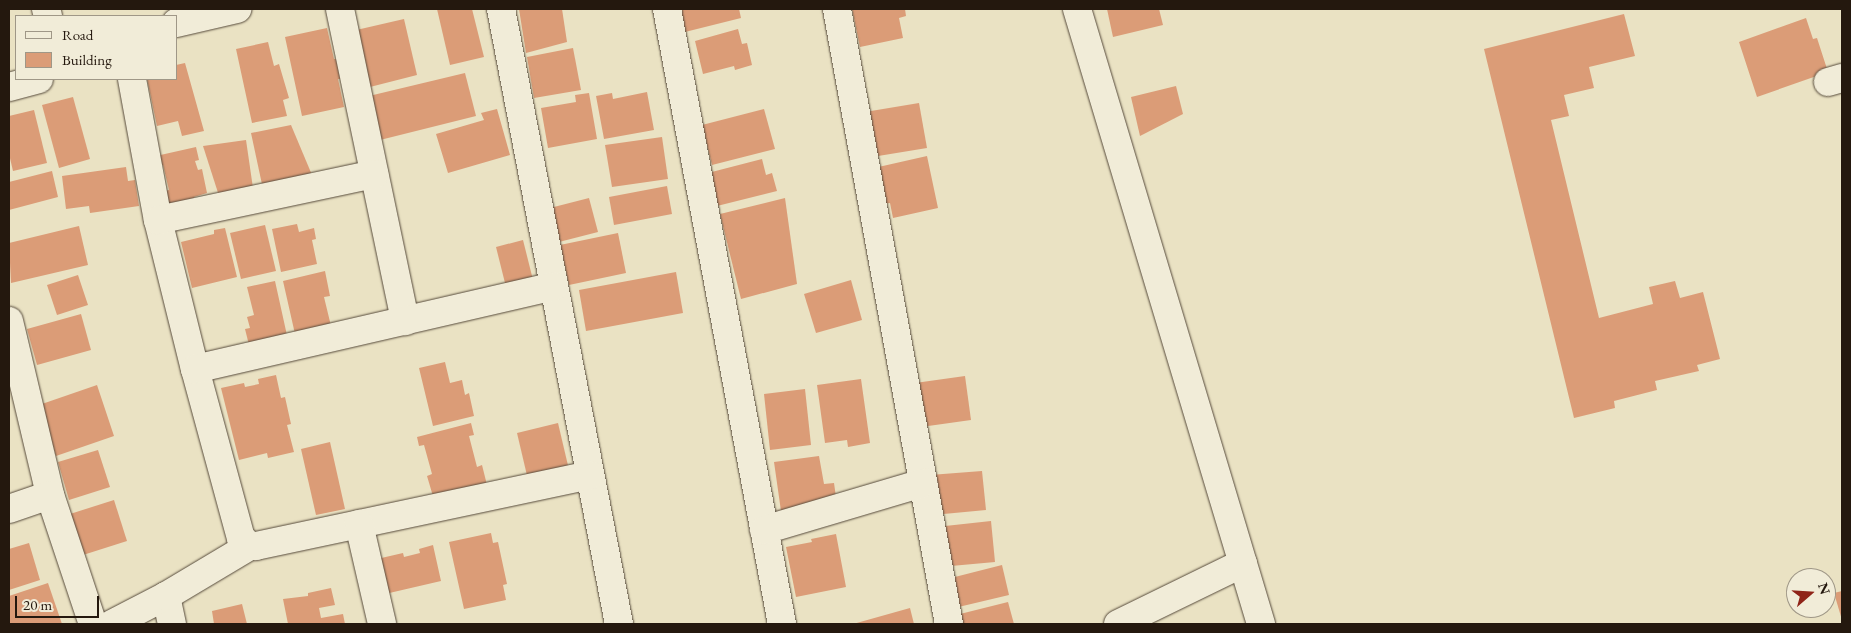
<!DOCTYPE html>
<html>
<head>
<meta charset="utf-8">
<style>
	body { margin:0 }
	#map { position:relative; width:1851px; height:633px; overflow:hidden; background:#eae2c3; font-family:"EB Garamond",serif }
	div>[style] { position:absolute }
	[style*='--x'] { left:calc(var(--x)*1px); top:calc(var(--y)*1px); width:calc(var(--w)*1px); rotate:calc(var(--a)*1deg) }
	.building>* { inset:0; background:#db9c77 }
	.roads { filter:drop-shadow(0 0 1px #564a3b) drop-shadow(0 0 1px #564a3b) }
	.minor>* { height:28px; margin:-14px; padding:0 14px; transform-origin:14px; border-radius:14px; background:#f1ecd8 }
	span { translate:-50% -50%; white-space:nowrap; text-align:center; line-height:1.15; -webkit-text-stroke:4.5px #f1ecd8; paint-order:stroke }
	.frame { position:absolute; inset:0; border:10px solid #24180e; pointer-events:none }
	.legend { position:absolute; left:15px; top:15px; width:162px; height:65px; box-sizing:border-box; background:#f1ecd8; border:1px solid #9f9787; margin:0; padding:6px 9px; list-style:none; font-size:15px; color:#24180e }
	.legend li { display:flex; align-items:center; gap:10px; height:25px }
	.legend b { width:25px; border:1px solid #9f9787 }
	.north { position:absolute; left:1786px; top:568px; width:50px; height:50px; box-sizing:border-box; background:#f1ecd8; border:1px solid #9f9787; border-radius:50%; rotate:71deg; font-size:14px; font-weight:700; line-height:20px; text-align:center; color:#24180e }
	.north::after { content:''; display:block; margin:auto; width:18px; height:22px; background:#8f2418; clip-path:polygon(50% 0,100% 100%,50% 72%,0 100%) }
	.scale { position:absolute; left:15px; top:596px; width:84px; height:22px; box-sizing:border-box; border:2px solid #24180e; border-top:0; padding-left:6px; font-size:15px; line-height:18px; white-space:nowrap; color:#24180e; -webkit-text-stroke:4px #f1ecd8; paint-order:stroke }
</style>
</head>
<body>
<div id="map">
	<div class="building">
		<i style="clip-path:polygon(437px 9px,472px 9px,484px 57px,450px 65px)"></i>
		<i style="clip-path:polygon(519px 9px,562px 9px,567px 42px,526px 53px)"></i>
		<i style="clip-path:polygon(671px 9px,739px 9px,741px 18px,677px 34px)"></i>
		<i style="clip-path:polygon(852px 9px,905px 9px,906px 16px,899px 18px,903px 38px,860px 47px)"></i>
		<i style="clip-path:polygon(1107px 9px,1159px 9px,1163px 25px,1113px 37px)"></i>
		<i style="clip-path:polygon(1624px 14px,1635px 56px,1589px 67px,1594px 88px,1564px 95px,1569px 116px,1551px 120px,1599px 318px,1653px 304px,1649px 287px,1675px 281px,1680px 298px,1703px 292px,1720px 359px,1697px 365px,1699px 371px,1655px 381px,1657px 390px,1614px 401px,1615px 408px,1574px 418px,1484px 49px)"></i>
		<i style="clip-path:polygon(1806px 18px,1813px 39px,1817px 38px,1828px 72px,1757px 97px,1739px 42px)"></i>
		<i style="clip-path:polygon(404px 19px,417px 75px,366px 88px,352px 31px)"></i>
		<i style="clip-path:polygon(327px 28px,334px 59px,338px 59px,342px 79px,338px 79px,344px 107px,302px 116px,285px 37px)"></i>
		<i style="clip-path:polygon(738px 29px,742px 44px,747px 43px,752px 65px,735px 70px,734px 66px,703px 74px,695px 41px)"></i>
		<i style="clip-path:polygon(268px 42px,274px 66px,279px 64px,289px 98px,283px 100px,287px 116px,252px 123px,236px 49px)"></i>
		<i style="clip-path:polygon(573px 48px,581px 90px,534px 98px,527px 57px)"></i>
		<i style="clip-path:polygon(185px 63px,204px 131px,182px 136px,178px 121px,157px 126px,147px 79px,176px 79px,176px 65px)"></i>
		<i style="clip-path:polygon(465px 73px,476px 116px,380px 140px,369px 96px)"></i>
		<i style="clip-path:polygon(1176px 86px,1183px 114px,1140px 136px,1131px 97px)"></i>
		<i style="clip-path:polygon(647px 92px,654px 130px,604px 139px,596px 96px,612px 93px,613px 99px)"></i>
		<i style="clip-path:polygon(589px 93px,597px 139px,548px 148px,541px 108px,576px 102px,575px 95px)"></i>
		<i style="clip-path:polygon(73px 97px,90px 159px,59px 168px,42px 105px)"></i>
		<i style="clip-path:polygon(919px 103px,927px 148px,872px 157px,865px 112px)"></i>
		<i style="clip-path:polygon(497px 109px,510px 155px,448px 173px,436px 134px,484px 120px,481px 113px)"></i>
		<i style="clip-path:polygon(764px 109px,775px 149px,712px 165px,702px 125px)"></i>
		<i style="clip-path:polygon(34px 110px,47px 163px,13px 171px,9px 154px,9px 116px)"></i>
		<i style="clip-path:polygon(291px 125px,312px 175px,263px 189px,251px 133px)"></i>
		<i style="clip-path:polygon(662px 137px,668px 179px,612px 187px,605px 145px)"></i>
		<i style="clip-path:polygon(246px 140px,254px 195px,220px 199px,203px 146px)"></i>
		<i style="clip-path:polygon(196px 147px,199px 160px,195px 161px,198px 170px,202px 169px,207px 193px,194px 197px,195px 200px,167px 207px,164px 191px,169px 190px,163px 165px,158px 166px,156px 156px)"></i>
		<i style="clip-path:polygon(927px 156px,938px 208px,893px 218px,890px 203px,883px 204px,874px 168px)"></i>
		<i style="clip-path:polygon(762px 159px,766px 175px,772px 173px,777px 191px,713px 207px,704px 174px)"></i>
		<i style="clip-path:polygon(126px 167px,128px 181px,135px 180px,139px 206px,90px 213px,89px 206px,66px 209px,62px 176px)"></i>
		<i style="clip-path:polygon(52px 171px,58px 197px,9px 210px,9px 182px)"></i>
		<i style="clip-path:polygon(667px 186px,672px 214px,614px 225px,609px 197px)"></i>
		<i style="clip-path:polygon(589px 198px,598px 232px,559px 242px,550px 208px)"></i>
		<i style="clip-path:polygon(785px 198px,797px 284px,741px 299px,720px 214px)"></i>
		<i style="clip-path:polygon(297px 224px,299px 232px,314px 228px,316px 239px,312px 240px,317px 264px,281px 272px,272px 229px)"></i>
		<i style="clip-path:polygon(265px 225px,276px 271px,241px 279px,230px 233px)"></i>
		<i style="clip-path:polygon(79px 226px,88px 265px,11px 283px,9px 243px)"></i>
		<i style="clip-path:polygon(225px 228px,237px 277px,192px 288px,181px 242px,214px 234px,214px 230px)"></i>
		<i style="clip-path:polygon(618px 233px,626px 273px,569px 285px,560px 245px)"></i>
		<i style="clip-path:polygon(523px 240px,533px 280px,506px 287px,496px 247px)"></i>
		<i style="clip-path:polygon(325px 271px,330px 296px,324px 297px,331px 326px,295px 334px,283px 281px)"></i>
		<i style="clip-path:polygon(676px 272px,683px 313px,586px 331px,579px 290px)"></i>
		<i style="clip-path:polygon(78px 275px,88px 305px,57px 315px,47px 285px)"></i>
		<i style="clip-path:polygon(851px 280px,862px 320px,816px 333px,804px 294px)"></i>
		<i style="clip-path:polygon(275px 281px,288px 340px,250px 349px,245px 329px,250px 328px,247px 317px,254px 315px,247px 287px)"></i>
		<i style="clip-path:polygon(81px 314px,91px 350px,37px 365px,27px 329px)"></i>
		<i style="clip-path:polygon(445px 362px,450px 383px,462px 380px,465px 395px,469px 393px,474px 416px,433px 426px,419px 368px)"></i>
		<i style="clip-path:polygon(276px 375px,281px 398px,285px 397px,291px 424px,287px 425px,294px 452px,268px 458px,267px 453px,239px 460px,221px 388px,244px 383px,245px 387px,259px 384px,258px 379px)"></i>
		<i style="clip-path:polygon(965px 376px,971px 420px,921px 427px,915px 383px)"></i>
		<i style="clip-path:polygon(861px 379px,870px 443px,848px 447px,847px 440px,825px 443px,817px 385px)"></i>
		<i style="clip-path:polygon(97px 385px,114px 436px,56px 456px,39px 405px)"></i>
		<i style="clip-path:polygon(805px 389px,811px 445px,770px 450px,764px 394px)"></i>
		<i style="clip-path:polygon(471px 423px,474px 435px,469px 436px,477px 467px,482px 465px,488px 489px,435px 503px,427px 476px,432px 474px,424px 445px,419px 446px,417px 437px)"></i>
		<i style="clip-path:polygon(558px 423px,570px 474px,529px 484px,517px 433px)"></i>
		<i style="clip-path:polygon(330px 442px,345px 509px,316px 515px,301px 449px)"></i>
		<i style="clip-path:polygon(98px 450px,110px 487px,69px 500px,58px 462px)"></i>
		<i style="clip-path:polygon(819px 456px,824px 484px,834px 483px,837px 504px,781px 511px,774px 462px)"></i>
		<i style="clip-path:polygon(982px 471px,986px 510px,933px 515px,930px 475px)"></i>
		<i style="clip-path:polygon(114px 500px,127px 541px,83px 555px,70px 514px)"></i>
		<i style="clip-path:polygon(991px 521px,995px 562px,940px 567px,936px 527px)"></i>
		<i style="clip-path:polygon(491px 533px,493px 543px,498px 542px,507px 584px,503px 585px,506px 600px,464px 609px,449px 542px)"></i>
		<i style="clip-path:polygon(836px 534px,846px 587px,796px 597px,786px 547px,812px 542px,811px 539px)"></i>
		<i style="clip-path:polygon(29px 543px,40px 580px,9px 590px,9px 549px)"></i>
		<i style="clip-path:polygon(433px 545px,441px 581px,385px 594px,377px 559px,403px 553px,404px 557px,420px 553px,419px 549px)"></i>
		<i style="clip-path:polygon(1002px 565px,1009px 595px,950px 609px,943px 580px)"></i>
		<i style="clip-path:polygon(48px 583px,62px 624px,9px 624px,9px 596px)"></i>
		<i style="clip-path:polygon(331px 588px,335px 605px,319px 608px,321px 618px,343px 614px,345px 624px,288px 624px,283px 599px,308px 596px,308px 593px)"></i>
		<i style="clip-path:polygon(1842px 591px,1842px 620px,1834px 593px)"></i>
		<i style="clip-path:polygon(1008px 602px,1014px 624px,950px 624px,948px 617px)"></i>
		<i style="clip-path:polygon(242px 604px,247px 624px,214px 624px,212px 611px)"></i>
		<i style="clip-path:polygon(910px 608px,914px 624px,853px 624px)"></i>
	</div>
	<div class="roads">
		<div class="minor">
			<i style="--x:46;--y:9;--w:7;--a:74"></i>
			<i style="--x:340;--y:9;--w:319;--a:78.2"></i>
			<i style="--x:501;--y:9;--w:626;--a:79.14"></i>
			<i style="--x:667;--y:9;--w:626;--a:79.41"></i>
			<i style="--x:837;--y:9;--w:625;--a:79.68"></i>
			<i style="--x:1077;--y:9;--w:642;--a:73.34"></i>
			<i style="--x:176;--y:23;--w:63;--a:-12.9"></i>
			<i style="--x:132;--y:79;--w:143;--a:79.6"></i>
			<i style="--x:158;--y:220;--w:154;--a:76.1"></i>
			<i style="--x:195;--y:369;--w:175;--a:74.8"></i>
			<i style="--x:241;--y:538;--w:12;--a:42"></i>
			<i style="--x:250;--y:546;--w:6;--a:0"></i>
			<i style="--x:256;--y:546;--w:341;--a:-12"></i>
			<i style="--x:1828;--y:82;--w:15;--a:-16"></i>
			<i style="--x:9;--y:87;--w:31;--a:-15"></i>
			<i style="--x:158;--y:220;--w:221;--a:-12"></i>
			<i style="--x:9;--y:321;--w:179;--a:76.7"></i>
			<i style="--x:50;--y:495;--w:136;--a:71.6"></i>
			<i style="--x:195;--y:369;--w:368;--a:-13"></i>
			<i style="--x:9;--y:509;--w:43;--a:-18.9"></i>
			<i style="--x:359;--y:524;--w:103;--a:77"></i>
			<i style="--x:764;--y:530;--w:166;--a:-16.5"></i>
			<i style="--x:166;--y:596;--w:29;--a:78"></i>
			<i style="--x:112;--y:624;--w:61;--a:-27.4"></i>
			<i style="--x:166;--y:596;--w:98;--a:-30.8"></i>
			<i style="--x:1118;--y:624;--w:139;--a:-26"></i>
		</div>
	</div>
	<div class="frame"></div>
	<ul class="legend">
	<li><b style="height:6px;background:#f1ecd8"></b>Road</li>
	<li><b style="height:14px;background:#db9c77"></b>Building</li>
	</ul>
	<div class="north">N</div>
	<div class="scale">20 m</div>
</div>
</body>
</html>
